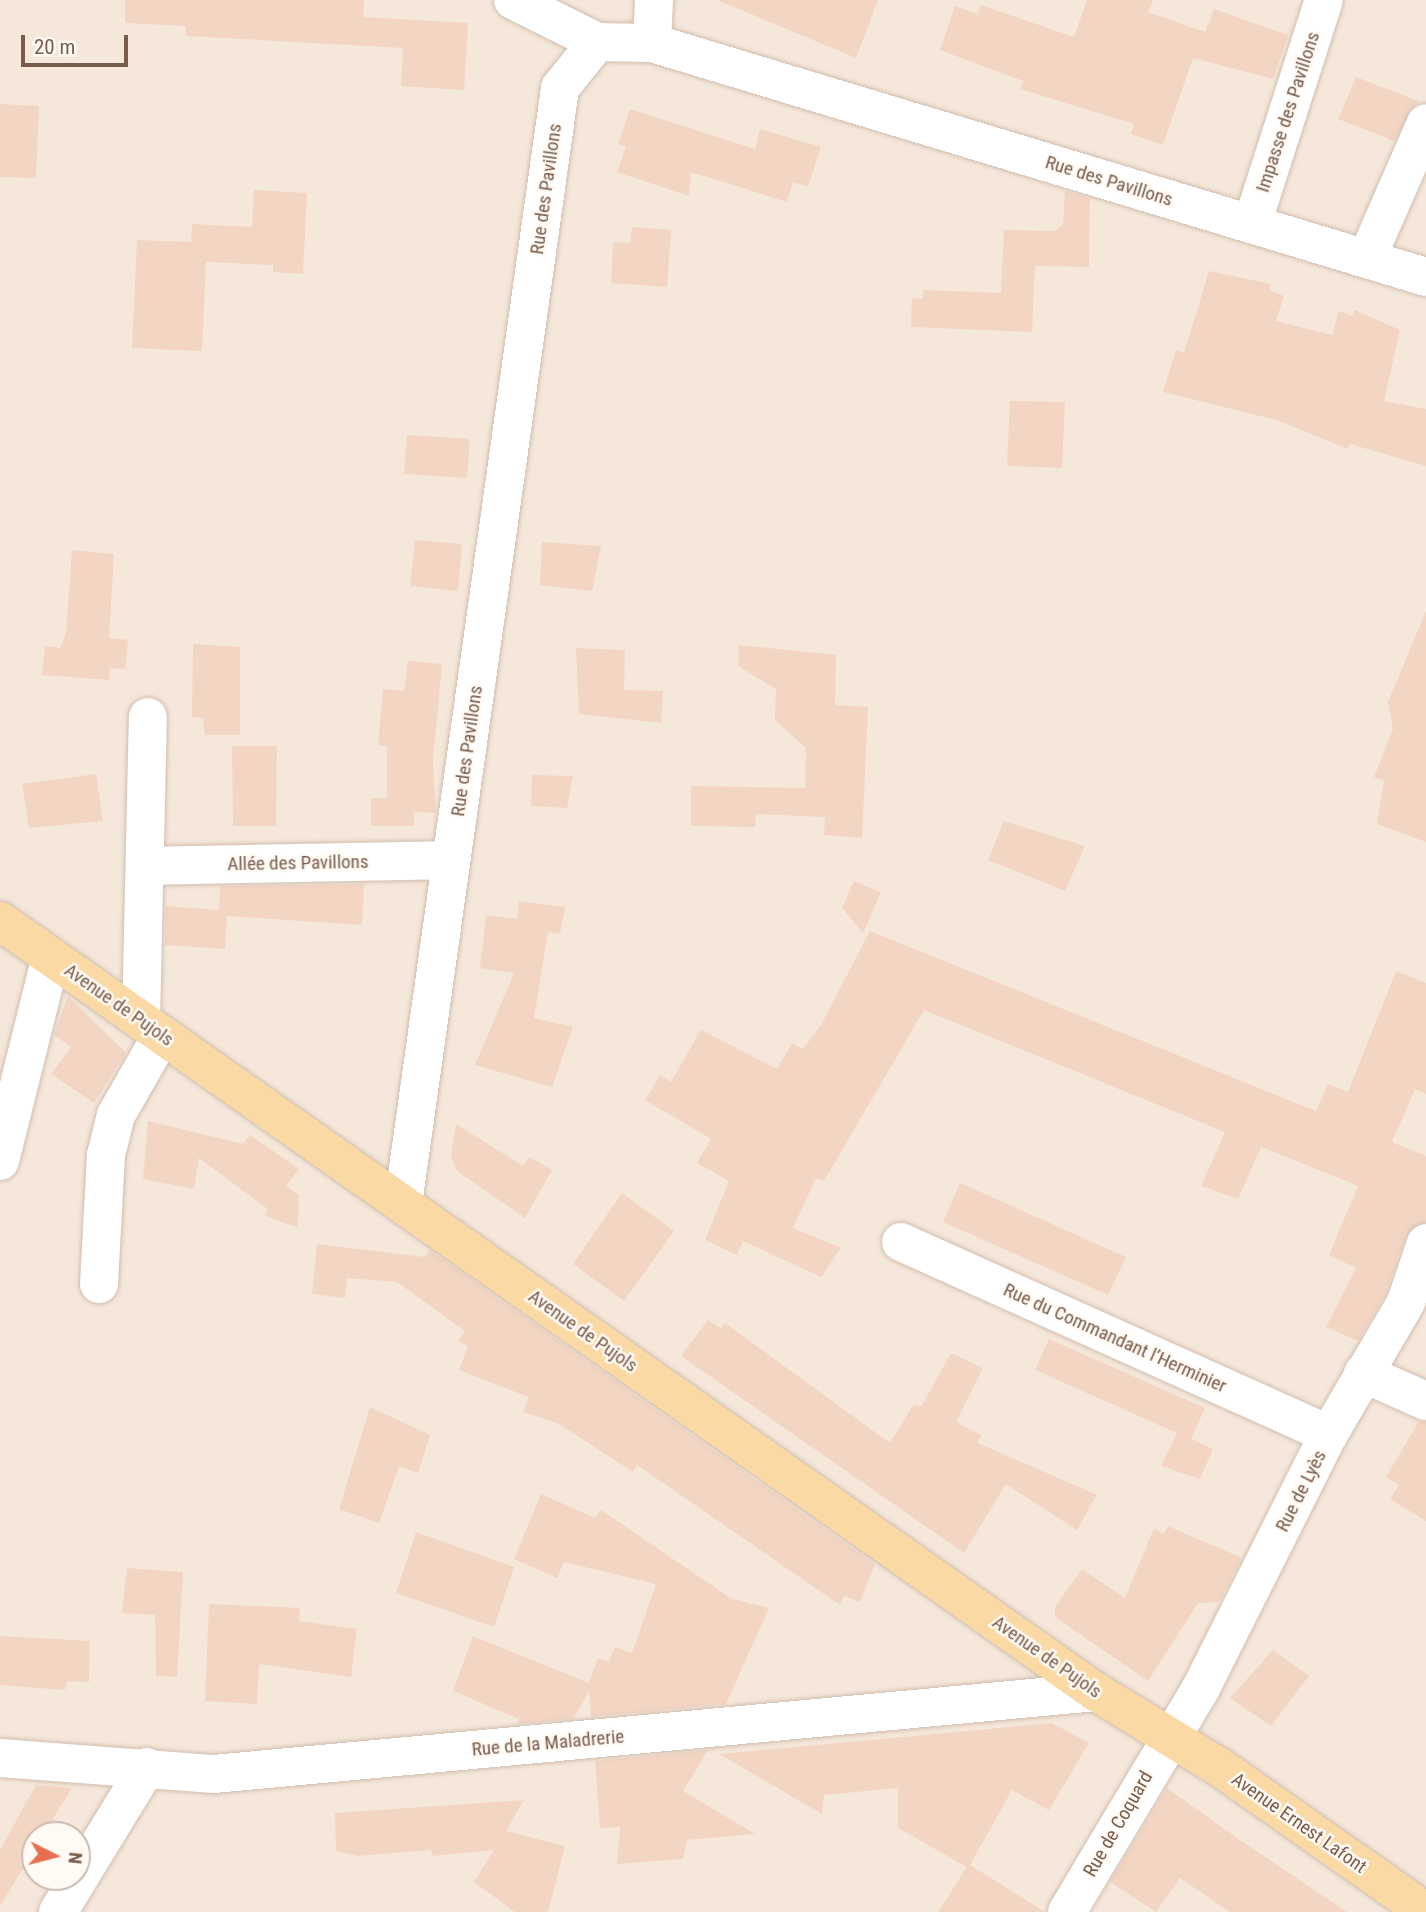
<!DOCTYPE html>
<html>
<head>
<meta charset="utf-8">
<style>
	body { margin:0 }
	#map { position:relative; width:1426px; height:1912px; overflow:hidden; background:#fdf6ec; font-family:"Roboto Condensed",sans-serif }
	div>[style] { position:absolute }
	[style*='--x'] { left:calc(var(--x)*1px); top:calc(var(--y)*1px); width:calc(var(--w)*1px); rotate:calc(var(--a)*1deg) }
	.residential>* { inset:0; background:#f5e8da }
	.building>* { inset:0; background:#f3d5c3 }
	.roads { filter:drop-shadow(0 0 2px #d1beb0) drop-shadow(0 0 2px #d1beb0) }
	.minor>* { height:38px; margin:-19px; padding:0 19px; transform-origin:19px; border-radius:19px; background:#fff }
	.major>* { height:38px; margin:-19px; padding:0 19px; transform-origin:19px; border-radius:19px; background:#fbd9a5 }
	span { translate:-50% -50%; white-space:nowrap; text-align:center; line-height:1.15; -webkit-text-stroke:5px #fffaf3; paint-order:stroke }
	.street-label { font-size:19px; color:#7a5c4d }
	.north { position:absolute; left:21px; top:1821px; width:70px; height:70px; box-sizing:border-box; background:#fffaf3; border:2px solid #cabbb1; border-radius:50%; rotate:96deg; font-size:19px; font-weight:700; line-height:28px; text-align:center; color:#7a5c4d }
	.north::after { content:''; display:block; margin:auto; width:24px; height:32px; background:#e76f51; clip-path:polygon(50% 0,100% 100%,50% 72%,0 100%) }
	.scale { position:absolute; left:21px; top:35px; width:107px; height:32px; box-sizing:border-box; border:4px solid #7a5c4d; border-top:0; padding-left:9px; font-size:21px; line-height:24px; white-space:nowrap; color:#7a5c4d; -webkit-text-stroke:5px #fffaf3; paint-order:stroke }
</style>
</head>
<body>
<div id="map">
	<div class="residential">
		<i style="clip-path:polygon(evenodd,0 0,1426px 0,1426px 1912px,0 1912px,0 0,35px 1835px,77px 1835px,77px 1877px,35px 1877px,35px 1835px)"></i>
	</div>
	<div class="building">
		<i style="clip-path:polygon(125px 0,364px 0,363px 17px,468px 23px,464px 90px,401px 86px,403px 48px,186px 36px,186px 26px,125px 23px)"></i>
		<i style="clip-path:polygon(717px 0,878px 0,856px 58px)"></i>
		<i style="clip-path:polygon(1087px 0,1153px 0,1148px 12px,1205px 32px,1214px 9px,1288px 35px,1273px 79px,1193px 58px,1163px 145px,1131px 134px,1134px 124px,1020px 89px,1023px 81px,940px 50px,955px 6px,977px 14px,981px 5px,1074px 37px)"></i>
		<i style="clip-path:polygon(1356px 77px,1418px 101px,1394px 141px,1338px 119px)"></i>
		<i style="clip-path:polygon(0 104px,39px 106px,36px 178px,0 177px)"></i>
		<i style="clip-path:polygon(630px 109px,755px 149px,760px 129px,821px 147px,808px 187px,793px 182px,787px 202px,691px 172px,689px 196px,617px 172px,626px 147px,618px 144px)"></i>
		<i style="clip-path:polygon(254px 190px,307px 193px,303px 274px,273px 272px,273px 265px,206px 262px,202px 351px,132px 348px,137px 240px,191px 242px,192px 224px,252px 227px)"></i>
		<i style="clip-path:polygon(1065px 191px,1090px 198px,1089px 267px,1035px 266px,1032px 332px,911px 327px,912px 298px,923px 299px,923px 290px,1001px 293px,1004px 230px,1055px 231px,1063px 224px)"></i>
		<i style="clip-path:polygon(632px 227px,671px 230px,667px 287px,611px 283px,613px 242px,630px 243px)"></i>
		<i style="clip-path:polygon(1209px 271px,1271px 284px,1269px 290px,1284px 296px,1276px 321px,1332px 335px,1339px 311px,1353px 316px,1355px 310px,1400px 330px,1384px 401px,1426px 409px,1426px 466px,1350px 444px,1347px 449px,1280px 421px,1163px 392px,1176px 350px,1184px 353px)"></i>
		<i style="clip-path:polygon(1010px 401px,1065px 402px,1062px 468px,1007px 466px)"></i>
		<i style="clip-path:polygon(407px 435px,470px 439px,467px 478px,404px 474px)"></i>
		<i style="clip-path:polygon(415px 540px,462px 544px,458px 591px,410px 586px)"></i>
		<i style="clip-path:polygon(542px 542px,601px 546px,592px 591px,540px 585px)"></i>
		<i style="clip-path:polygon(72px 550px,114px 554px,109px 638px,128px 640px,125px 669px,110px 668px,109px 680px,42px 675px,45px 646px,60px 648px,66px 633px)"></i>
		<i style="clip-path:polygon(1426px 611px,1426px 842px,1377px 824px,1384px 781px,1374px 777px,1393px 729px,1388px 702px)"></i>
		<i style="clip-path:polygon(193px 644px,240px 647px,240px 735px,205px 735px,203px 718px,192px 717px)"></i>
		<i style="clip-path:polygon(739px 645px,836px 655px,835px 705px,868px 707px,862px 838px,824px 835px,825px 817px,756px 814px,755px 827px,691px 826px,691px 786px,805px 788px,806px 748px,775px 720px,776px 689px,738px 666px)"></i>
		<i style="clip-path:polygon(576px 648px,625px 650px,624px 690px,663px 691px,661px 723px,579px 714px)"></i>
		<i style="clip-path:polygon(408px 661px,442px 664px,433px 761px,436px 813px,414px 812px,414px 826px,371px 826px,371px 798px,387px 798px,387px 746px,378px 745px,383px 689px,404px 691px)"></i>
		<i style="clip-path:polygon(232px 746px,277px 746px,276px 826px,233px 826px)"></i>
		<i style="clip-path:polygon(96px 774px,103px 821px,29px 828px,22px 784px)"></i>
		<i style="clip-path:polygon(532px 775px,573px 776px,567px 808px,531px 806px)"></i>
		<i style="clip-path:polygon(1004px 821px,1085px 846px,1065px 891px,988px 860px)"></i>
		<i style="clip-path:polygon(854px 881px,881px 892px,863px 933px,842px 908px)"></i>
		<i style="clip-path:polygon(364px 884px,362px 925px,227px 916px,225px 949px,165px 945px,166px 906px,219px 910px,220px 886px)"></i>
		<i style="clip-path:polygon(519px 901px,565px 907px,560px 934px,548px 932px,534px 1018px,573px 1027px,552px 1087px,475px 1065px,514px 973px,480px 968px,486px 915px,517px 919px)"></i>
		<i style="clip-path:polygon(870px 931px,1316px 1111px,1328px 1084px,1348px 1092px,1396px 971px,1426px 983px,1426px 1094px,1415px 1089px,1392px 1142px,1426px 1156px,1426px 1222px,1406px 1235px,1386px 1293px,1358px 1341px,1326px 1327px,1356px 1268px,1329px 1255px,1358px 1186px,1261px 1147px,1238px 1199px,1201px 1186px,1225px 1132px,924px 1010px,824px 1181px,816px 1178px,793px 1228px,841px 1248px,821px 1277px,743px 1241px,737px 1255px,705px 1240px,729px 1181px,697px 1163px,711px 1139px,645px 1100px,660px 1075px,671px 1082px,701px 1030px,777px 1069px,792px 1043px,803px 1049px,821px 1025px)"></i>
		<i style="clip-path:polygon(68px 996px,126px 1053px,94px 1103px,51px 1074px,71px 1047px,54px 1035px)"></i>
		<i style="clip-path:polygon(148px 1121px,243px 1144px,250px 1135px,299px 1169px,286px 1186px,299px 1195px,298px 1228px,264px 1215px,268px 1209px,199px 1158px,194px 1189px,143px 1179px)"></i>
		<i style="clip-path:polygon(456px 1124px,523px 1166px,529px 1157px,552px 1170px,525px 1218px,457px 1171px,451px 1156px)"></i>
		<i style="clip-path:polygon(960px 1183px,1126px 1257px,1108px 1295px,943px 1222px)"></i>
		<i style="clip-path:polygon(622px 1193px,674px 1231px,624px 1301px,573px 1264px)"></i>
		<i style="clip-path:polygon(317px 1244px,425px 1257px,430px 1250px,875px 1564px,860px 1602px,844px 1596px,840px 1605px,637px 1465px,633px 1472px,559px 1424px,523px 1412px,529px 1397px,459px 1370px,468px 1346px,458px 1341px,465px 1331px,397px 1282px,347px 1278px,345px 1298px,312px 1294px)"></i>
		<i style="clip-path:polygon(708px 1320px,721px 1328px,725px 1323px,890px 1443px,914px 1404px,921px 1407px,951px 1353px,983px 1368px,956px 1422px,981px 1435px,978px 1443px,1097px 1495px,1077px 1530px,1006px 1484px,964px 1553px,681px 1356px)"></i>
		<i style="clip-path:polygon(1049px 1339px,1205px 1408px,1191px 1439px,1213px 1449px,1200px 1479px,1161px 1466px,1177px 1433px,1035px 1370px)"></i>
		<i style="clip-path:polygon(370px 1407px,430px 1435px,418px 1473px,399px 1466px,379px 1523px,339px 1509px)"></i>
		<i style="clip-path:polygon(1419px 1421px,1426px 1422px,1426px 1521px,1390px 1499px,1399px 1485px,1386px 1477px)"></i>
		<i style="clip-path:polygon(541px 1494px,595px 1518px,601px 1510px,732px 1599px,769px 1608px,726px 1704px,591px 1717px,589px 1691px,573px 1719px,517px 1724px,519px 1719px,453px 1691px,473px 1636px,589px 1683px,598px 1658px,609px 1662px,615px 1647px,632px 1653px,656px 1584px,564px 1562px,557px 1578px,514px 1559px)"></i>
		<i style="clip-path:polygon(1168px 1526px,1242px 1558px,1219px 1602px,1198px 1603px,1148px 1681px,1055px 1617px,1055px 1607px,1082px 1569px,1125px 1598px,1154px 1528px,1164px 1534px)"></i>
		<i style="clip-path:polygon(416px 1532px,514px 1567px,494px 1627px,396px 1593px)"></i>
		<i style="clip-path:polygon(127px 1568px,183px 1572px,177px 1677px,156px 1676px,155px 1615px,122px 1613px)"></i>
		<i style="clip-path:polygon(209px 1604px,300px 1608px,299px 1621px,357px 1629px,351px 1677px,259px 1664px,257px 1704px,205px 1701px)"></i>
		<i style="clip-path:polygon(0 1636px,90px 1641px,89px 1682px,67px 1681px,65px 1690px,0 1685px)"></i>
		<i style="clip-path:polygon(1273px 1650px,1309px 1676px,1271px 1726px,1230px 1698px)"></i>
		<i style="clip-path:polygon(1052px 1723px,1089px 1743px,1049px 1810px,1012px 1790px,970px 1865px,1045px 1912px,938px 1912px,967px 1867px,898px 1828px,898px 1788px,824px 1795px,822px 1814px,719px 1754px)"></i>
		<i style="clip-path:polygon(708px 1750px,683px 1791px,755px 1834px,687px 1840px,683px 1859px,617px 1864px,620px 1827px,600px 1828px,595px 1761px)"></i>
		<i style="clip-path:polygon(36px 1785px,72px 1788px,43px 1835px,35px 1835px,35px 1849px,0 1906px,0 1850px)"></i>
		<i style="clip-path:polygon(1167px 1788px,1240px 1840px,1347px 1912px,1230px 1912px,1180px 1878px,1156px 1912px,1110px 1882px)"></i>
		<i style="clip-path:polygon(524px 1800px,506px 1831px,565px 1846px,548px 1912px,515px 1912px,474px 1882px,494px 1850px,432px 1856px,431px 1850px,358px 1856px,336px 1851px,335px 1813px)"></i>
	</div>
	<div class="roads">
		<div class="minor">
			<i style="--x:513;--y:0;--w:94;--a:26.6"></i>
			<i style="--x:652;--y:43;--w:43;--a:-87.3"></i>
			<i style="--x:1252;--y:224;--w:235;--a:-72.2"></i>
			<i style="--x:1367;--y:258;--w:147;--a:-66.4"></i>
			<i style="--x:145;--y:866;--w:306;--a:-1.1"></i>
			<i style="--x:141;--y:1020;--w:303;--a:-88.7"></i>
			<i style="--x:0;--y:1161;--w:210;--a:-76"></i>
			<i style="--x:403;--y:1204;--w:1127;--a:-81.99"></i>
			<i style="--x:560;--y:88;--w:59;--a:-51.2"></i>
			<i style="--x:597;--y:42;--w:55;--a:1"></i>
			<i style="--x:652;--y:43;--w:809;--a:16.82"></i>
			<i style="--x:901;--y:1242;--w:469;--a:24.2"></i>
			<i style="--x:99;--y:1284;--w:129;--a:-86.9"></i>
			<i style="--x:106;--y:1155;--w:41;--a:-76"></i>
			<i style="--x:116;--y:1115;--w:92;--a:-60.1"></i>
			<i style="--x:1363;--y:1373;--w:69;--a:24"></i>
			<i style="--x:0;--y:1758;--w:215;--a:4.3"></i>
			<i style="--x:214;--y:1774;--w:886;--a:-5.31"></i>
			<i style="--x:58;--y:1912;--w:170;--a:-58.5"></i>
			<i style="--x:1067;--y:1912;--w:261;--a:-59.1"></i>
			<i style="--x:1201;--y:1688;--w:284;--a:-63.3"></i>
			<i style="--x:1329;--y:1434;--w:153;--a:-59.7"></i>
			<i style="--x:1406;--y:1302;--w:62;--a:-71.3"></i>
		</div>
		<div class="major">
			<i style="--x:0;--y:921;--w:1340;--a:35.13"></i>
			<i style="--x:1096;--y:1692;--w:146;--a:31.3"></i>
			<i style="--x:1221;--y:1768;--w:251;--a:35.1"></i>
		</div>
	</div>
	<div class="street-label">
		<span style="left:1288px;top:112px;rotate:-72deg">Impasse des Pavillons</span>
		<span style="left:1109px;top:181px;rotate:17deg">Rue des Pavillons</span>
		<span style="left:546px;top:189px;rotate:-82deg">Rue des Pavillons</span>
		<span style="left:467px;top:751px;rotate:-82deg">Rue des Pavillons</span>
		<span style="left:298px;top:863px;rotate:-1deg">Allée des Pavillons</span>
		<span style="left:119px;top:1005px;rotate:35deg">Avenue de Pujols</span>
		<span style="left:583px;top:1331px;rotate:35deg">Avenue de Pujols</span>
		<span style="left:1115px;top:1338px;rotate:24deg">Rue du Commandant l’Herminier</span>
		<span style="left:1301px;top:1491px;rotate:-63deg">Rue de Lyès</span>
		<span style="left:1047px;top:1657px;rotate:35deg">Avenue de Pujols</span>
		<span style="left:548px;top:1743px;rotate:-5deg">Rue de la Maladrerie</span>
		<span style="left:1299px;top:1823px;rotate:35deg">Avenue Ernest Lafont</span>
		<span style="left:1118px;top:1824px;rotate:-60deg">Rue de Coquard</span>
	</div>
	<div class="north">N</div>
	<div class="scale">20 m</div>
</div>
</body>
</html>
